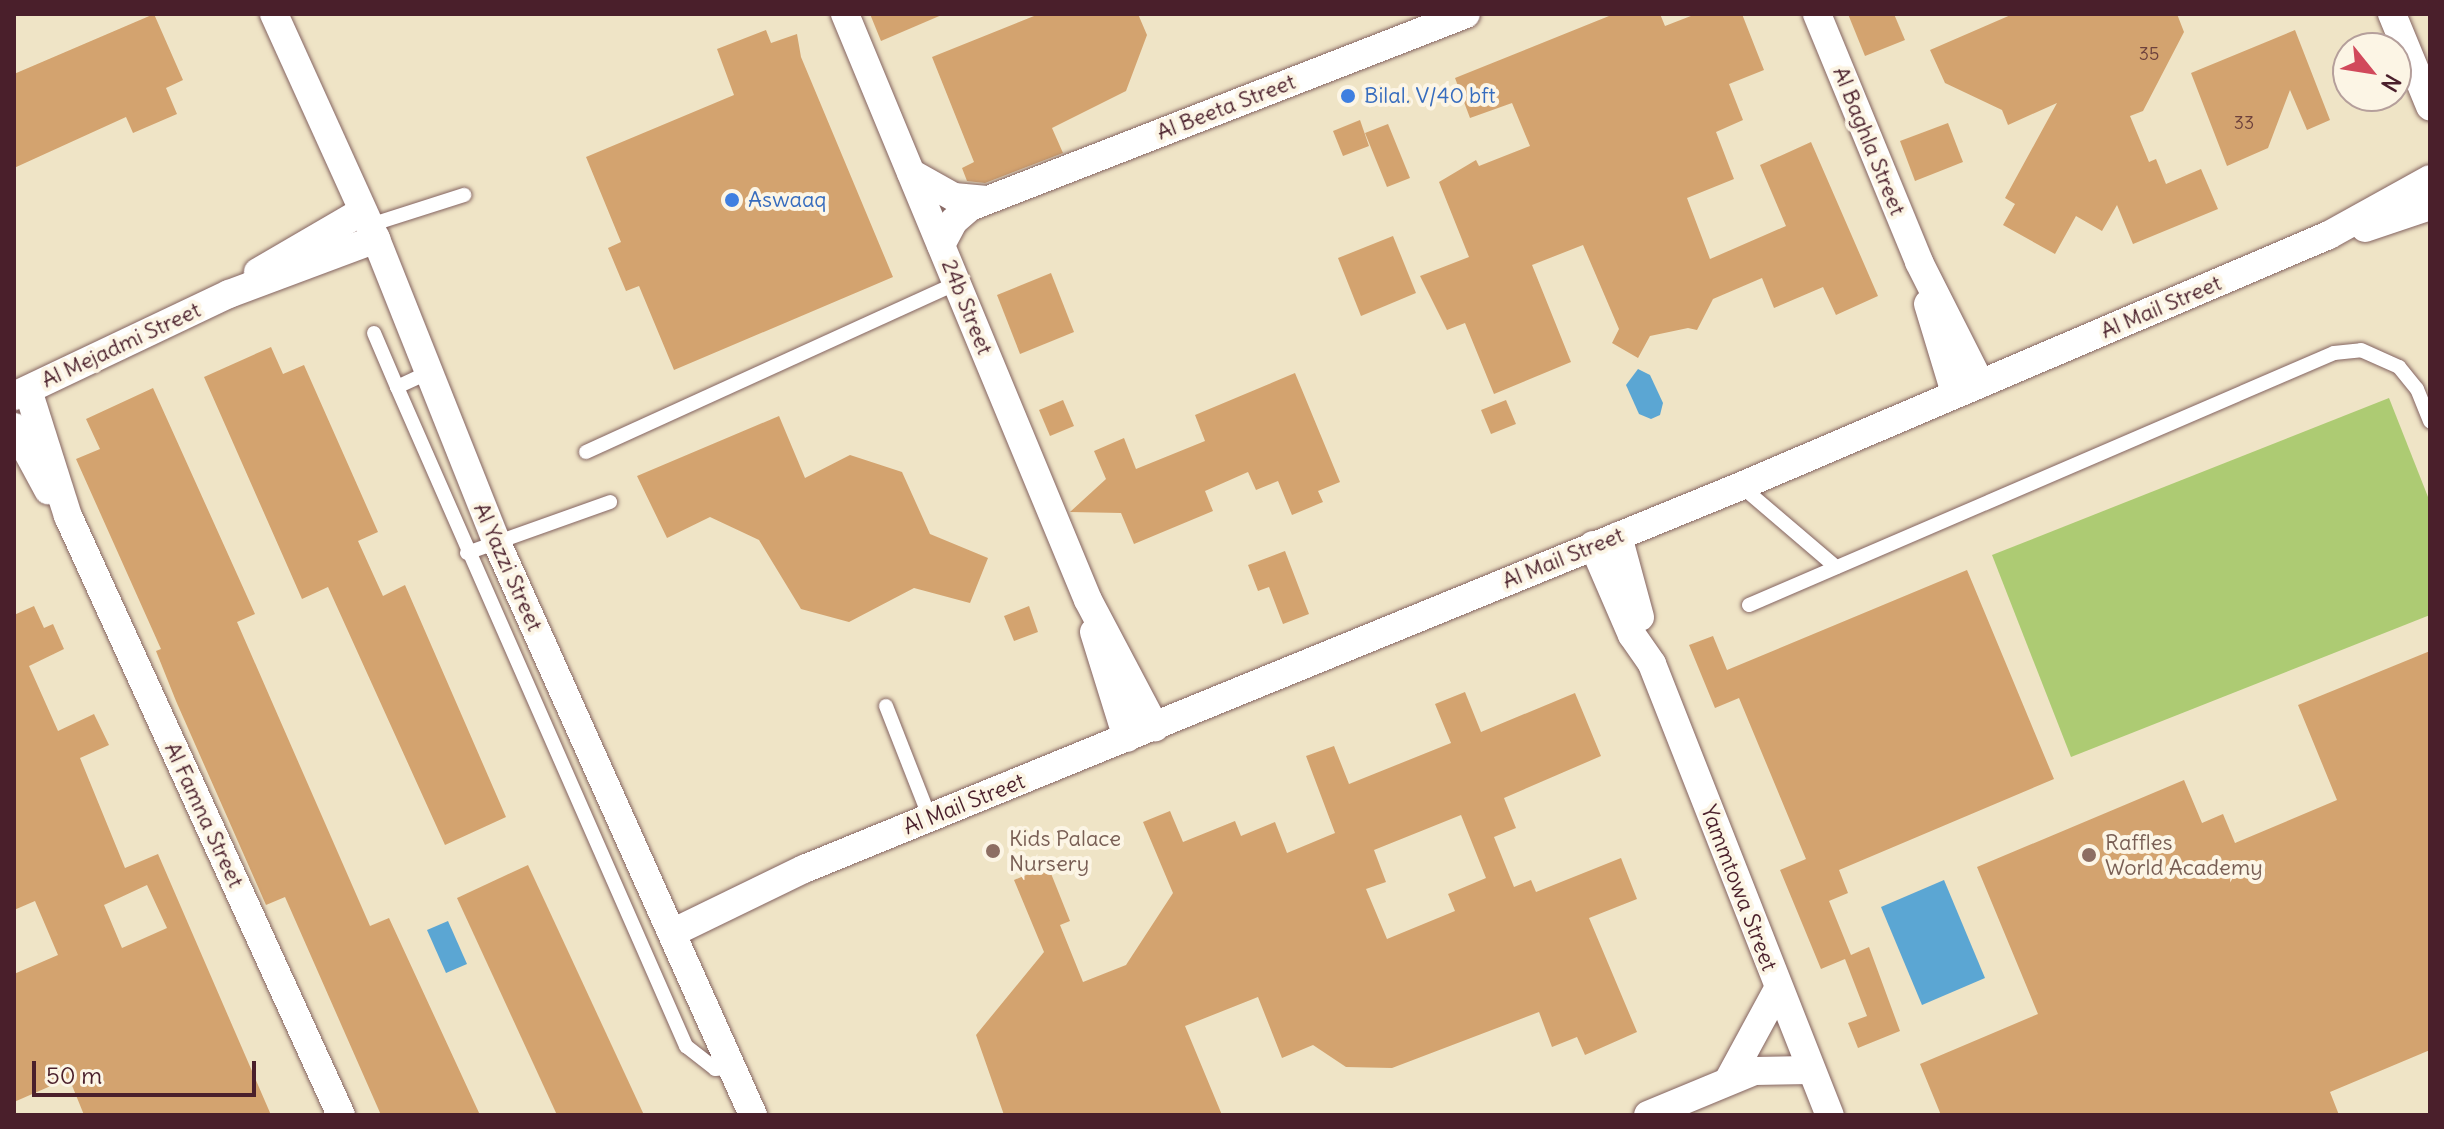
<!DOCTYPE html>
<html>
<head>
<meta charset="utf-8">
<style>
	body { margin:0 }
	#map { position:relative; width:2444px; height:1129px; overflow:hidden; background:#efe4c6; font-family:Delius,sans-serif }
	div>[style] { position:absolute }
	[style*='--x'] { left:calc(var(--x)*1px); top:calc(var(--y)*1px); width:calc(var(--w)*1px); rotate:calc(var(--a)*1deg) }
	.green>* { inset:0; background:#adcb73 }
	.water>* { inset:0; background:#5ba6d3 }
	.building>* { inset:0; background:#d3a36f }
	.roads { filter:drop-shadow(0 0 2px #846461) drop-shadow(0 0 2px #846461) }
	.lane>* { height:14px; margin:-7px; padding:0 7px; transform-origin:7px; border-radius:7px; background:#fff }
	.street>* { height:28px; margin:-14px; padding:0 14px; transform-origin:14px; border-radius:14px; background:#fff }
	.dots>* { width:22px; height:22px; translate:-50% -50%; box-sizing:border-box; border:4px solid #fcf5e5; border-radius:50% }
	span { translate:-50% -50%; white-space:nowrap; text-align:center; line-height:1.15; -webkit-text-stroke:8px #fcf5e5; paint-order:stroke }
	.number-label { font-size:18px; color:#6c403c }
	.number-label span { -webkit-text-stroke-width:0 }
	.shop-label { font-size:22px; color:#366cbe }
	.left { translate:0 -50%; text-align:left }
	.street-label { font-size:22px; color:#4a1f2b }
	.education-label { font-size:22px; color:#785e54 }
	.frame { position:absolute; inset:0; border:16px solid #4a1f2b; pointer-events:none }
	.north { position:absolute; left:2332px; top:32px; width:80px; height:80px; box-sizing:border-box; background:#fcf5e5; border:2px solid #b59f9b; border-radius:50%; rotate:120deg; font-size:22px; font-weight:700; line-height:32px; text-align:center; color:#4a1f2b }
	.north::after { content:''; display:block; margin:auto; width:28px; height:36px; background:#d1495b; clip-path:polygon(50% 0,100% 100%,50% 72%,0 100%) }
	.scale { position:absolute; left:32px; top:1061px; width:224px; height:36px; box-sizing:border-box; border:4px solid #4a1f2b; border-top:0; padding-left:10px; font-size:24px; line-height:28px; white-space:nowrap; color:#4a1f2b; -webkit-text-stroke:6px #fcf5e5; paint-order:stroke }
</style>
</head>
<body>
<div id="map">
	<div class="green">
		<i style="clip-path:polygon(2389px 398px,2430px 502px,2430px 615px,2071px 757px,1992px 555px)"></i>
	</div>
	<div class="water">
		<i style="clip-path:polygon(1638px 369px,1650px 375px,1663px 403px,1660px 415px,1651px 419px,1639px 414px,1626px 385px)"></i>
		<i style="clip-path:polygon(1944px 880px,1985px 978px,1922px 1005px,1881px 907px)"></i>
		<i style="clip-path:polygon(448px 921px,467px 964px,446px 973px,427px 930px)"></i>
	</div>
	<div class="building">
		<i style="clip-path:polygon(154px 14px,183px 80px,166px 88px,177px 114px,133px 133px,126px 117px,14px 168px,14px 74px)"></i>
		<i style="clip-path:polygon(870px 14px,944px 14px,881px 41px)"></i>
		<i style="clip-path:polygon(1039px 14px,1138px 14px,1147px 35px,1126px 91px,1052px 128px,1063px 153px,985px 183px,967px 181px,962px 168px,974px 162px,932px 57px)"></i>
		<i style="clip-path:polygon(1614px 14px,1660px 14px,1665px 26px,1696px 14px,1742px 14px,1764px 70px,1729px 84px,1743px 120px,1716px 132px,1734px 179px,1687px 198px,1710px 259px,1786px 226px,1760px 165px,1811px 142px,1878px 296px,1836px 315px,1823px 287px,1774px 308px,1762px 278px,1713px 299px,1697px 330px,1688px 328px,1650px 336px,1638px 358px,1612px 343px,1619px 329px,1583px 245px,1532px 265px,1571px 362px,1494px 394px,1465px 323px,1447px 330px,1420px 276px,1469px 257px,1439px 182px,1476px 160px,1479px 166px,1530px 146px,1512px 103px,1470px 118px,1455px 78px)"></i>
		<i style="clip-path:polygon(1848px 14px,1894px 14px,1905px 40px,1865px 56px)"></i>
		<i style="clip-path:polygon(2013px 14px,2177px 14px,2184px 32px,2143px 111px,2130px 116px,2149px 162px,2156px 159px,2166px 184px,2201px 169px,2218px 209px,2133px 244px,2117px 205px,2102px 231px,2076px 216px,2055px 254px,2003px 225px,2015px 204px,2005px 198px,2057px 103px,2008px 125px,2002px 110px,1945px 83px,1930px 50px)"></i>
		<i style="clip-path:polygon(766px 30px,771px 43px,797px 34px,801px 57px,893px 277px,674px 370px,639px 286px,626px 291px,608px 248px,621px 242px,586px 157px,734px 95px,717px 49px)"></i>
		<i style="clip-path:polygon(2295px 30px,2330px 120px,2307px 130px,2290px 90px,2268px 148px,2227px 166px,2191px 73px)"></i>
		<i style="clip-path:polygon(1360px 120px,1369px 146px,1343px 156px,1333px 131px)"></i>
		<i style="clip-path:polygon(1948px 123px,1963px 162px,1915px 181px,1900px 141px)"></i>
		<i style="clip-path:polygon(1388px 124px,1410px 178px,1387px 187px,1365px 133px)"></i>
		<i style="clip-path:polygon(1393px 236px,1416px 293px,1361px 316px,1338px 258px)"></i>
		<i style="clip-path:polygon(1051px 273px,1074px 332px,1020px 354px,997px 295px)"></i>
		<i style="clip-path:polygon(271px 347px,283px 374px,304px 365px,378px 532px,358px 541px,383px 596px,405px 585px,506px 817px,445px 845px,328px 587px,302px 599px,204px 377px)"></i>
		<i style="clip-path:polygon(1295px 373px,1340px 482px,1318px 491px,1323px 502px,1292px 515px,1278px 481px,1256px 490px,1248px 472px,1205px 491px,1213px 511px,1134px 544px,1121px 513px,1070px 512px,1106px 479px,1094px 451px,1124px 438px,1136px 469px,1205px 441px,1195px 415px)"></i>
		<i style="clip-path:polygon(153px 388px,255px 614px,237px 622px,370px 926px,389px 918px,480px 1115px,381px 1115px,285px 897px,266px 905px,176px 701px,156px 651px,161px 649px,76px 459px,100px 449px,86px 419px)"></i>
		<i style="clip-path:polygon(1063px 400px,1074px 426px,1050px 436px,1039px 410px)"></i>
		<i style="clip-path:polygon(1506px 400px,1516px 424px,1491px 434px,1481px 410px)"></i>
		<i style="clip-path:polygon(779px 416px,805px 478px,850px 455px,902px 472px,930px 534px,988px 558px,970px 603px,914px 588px,849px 622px,801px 609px,759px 540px,710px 517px,667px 538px,637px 476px)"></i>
		<i style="clip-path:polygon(1285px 551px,1309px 614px,1283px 624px,1269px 587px,1258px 591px,1248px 565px)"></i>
		<i style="clip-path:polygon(1967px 570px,2054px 779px,1839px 870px,1848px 893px,1829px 901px,1851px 955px,1869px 947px,1900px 1031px,1858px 1048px,1848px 1023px,1867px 1016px,1845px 959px,1821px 969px,1780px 870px,1806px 859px,1739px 698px,1715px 708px,1689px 645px,1713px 636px,1727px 670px)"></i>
		<i style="clip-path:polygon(evenodd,34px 606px,44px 628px,53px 624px,64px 649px,29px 666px,58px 731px,94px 714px,109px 745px,80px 758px,125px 868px,158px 854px,271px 1115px,84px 1115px,69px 1078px,14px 1102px,14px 974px,58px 955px,35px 901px,14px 910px,14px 615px,34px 606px,147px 885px,167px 928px,122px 948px,104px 905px,147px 885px)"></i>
		<i style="clip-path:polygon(1029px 606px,1038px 632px,1014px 641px,1004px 616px)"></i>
		<i style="clip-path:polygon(2430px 651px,2430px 1050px,2330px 1092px,2339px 1115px,1941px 1115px,1920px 1064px,2038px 1014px,1977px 867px,2184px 780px,2202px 823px,2223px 814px,2235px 843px,2337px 800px,2298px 705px)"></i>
		<i style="clip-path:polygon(evenodd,1465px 692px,1481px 732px,1575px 693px,1601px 756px,1504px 798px,1516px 828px,1494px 837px,1514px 887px,1531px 880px,1536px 892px,1621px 858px,1637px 899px,1589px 918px,1637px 1032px,1585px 1055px,1577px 1037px,1552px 1047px,1539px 1012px,1392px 1068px,1346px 1067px,1313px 1045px,1282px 1058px,1258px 997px,1185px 1026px,1222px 1115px,1004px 1115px,976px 1035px,1044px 952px,1014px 880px,1048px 866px,1070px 921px,1060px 925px,1083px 982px,1126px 965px,1173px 893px,1143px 822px,1170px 811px,1183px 842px,1235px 821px,1241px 836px,1275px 822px,1287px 853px,1335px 833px,1306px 756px,1334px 746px,1349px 784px,1451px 743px,1435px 704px,1465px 692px,1461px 815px,1486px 878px,1448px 894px,1455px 911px,1387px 939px,1366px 889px,1386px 882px,1374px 850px,1461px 815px)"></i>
		<i style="clip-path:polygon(528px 865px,644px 1115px,557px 1115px,457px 898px)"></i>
	</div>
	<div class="roads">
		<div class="lane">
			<i style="--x:370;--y:225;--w:99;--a:-17.7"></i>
			<i style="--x:374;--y:333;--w:59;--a:66.9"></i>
			<i style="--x:397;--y:387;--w:33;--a:-25"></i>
			<i style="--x:397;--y:387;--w:720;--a:66.32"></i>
			<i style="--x:686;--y:1046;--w:37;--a:38"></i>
			<i style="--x:715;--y:1069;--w:16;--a:-4"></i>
			<i style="--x:586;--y:452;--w:407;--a:-24.5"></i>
			<i style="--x:1741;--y:486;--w:125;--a:40.5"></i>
			<i style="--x:467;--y:553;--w:152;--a:-19.6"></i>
			<i style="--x:1749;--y:605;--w:637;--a:-23.3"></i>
			<i style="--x:2334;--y:353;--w:27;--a:-6"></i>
			<i style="--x:2361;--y:350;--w:42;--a:24.1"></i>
			<i style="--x:2399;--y:367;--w:28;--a:51"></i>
			<i style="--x:2417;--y:389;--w:35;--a:68"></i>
			<i style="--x:886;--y:706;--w:120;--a:68.6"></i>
		</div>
		<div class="street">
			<i style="--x:274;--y:14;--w:247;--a:65.6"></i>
			<i style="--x:376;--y:239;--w:327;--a:68.3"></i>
			<i style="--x:497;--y:543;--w:627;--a:65.89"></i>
			<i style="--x:845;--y:14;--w:634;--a:67.48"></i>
			<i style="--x:1088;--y:600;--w:144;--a:62.2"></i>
			<i style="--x:1817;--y:14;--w:268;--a:67.6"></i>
			<i style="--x:1919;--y:262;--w:136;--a:63.2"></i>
			<i style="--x:2392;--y:14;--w:100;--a:67.6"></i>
			<i style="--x:911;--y:173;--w:49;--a:29.2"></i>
			<i style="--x:954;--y:197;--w:33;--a:5"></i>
			<i style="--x:2365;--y:228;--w:69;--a:-18.7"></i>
			<i style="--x:941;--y:245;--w:27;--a:-62"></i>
			<i style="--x:954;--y:221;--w:21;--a:-41"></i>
			<i style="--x:970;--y:207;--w:532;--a:-21.26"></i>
			<i style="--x:258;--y:272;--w:121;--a:-30.2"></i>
			<i style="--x:1928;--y:304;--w:93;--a:73.1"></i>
			<i style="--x:28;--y:390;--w:132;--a:72.4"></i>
			<i style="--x:68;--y:516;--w:658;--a:65.5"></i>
			<i style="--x:14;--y:396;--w:238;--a:-25.4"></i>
			<i style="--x:229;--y:294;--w:157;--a:-20.5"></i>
			<i style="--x:14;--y:427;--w:72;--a:61.6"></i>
			<i style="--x:1618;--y:536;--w:84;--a:74.8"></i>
			<i style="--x:1593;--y:545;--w:98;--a:66.6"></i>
			<i style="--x:1632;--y:635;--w:35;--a:55"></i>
			<i style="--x:1652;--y:664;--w:485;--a:68.5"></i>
			<i style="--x:1094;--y:632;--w:111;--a:72.7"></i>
			<i style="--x:672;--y:933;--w:147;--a:-25.9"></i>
			<i style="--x:804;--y:869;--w:1012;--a:-22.23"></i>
			<i style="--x:1741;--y:486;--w:639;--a:-23.12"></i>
			<i style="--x:2329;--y:235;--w:115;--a:-29"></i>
			<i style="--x:1728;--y:1081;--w:105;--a:-61.5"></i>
			<i style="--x:1648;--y:1115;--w:115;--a:-22.5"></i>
			<i style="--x:1754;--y:1071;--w:56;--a:-1"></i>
		</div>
	</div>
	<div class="dots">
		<i style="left:1348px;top:96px;background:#3f7fe0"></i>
		<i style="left:732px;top:200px;background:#3f7fe0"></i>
		<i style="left:993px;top:851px;background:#8d6e63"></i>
		<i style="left:2089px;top:855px;background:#8d6e63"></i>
	</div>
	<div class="number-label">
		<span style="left:2149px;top:54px">35</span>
		<span style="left:2244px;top:123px">33</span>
	</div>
	<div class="shop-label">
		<span class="left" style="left:1364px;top:96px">Bilal. V/40 bft</span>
		<span class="left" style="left:748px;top:200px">Aswaaq</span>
	</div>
	<div class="street-label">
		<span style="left:1226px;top:107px;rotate:-21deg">Al Beeta Street</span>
		<span style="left:1869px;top:141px;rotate:68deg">Al Baghla Street</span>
		<span style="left:967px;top:307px;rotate:68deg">24b Street</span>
		<span style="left:2161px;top:307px;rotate:-23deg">Al Mail Street</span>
		<span style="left:121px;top:345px;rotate:-25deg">Al Mejadmi Street</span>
		<span style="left:1563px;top:558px;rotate:-22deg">Al Mail Street</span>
		<span style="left:508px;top:567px;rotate:66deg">Al Yazzi Street</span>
		<span style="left:964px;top:804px;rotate:-22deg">Al Mail Street</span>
		<span style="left:204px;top:815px;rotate:65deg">Al Famna Street</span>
		<span style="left:1739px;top:888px;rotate:69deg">Yammtowa Street</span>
	</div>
	<div class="education-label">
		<span class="left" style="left:1009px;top:851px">Kids Palace<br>Nursery</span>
		<span class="left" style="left:2105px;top:855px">Raffles<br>World Academy</span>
	</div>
	<div class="frame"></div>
	<div class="north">N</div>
	<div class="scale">50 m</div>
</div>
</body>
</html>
